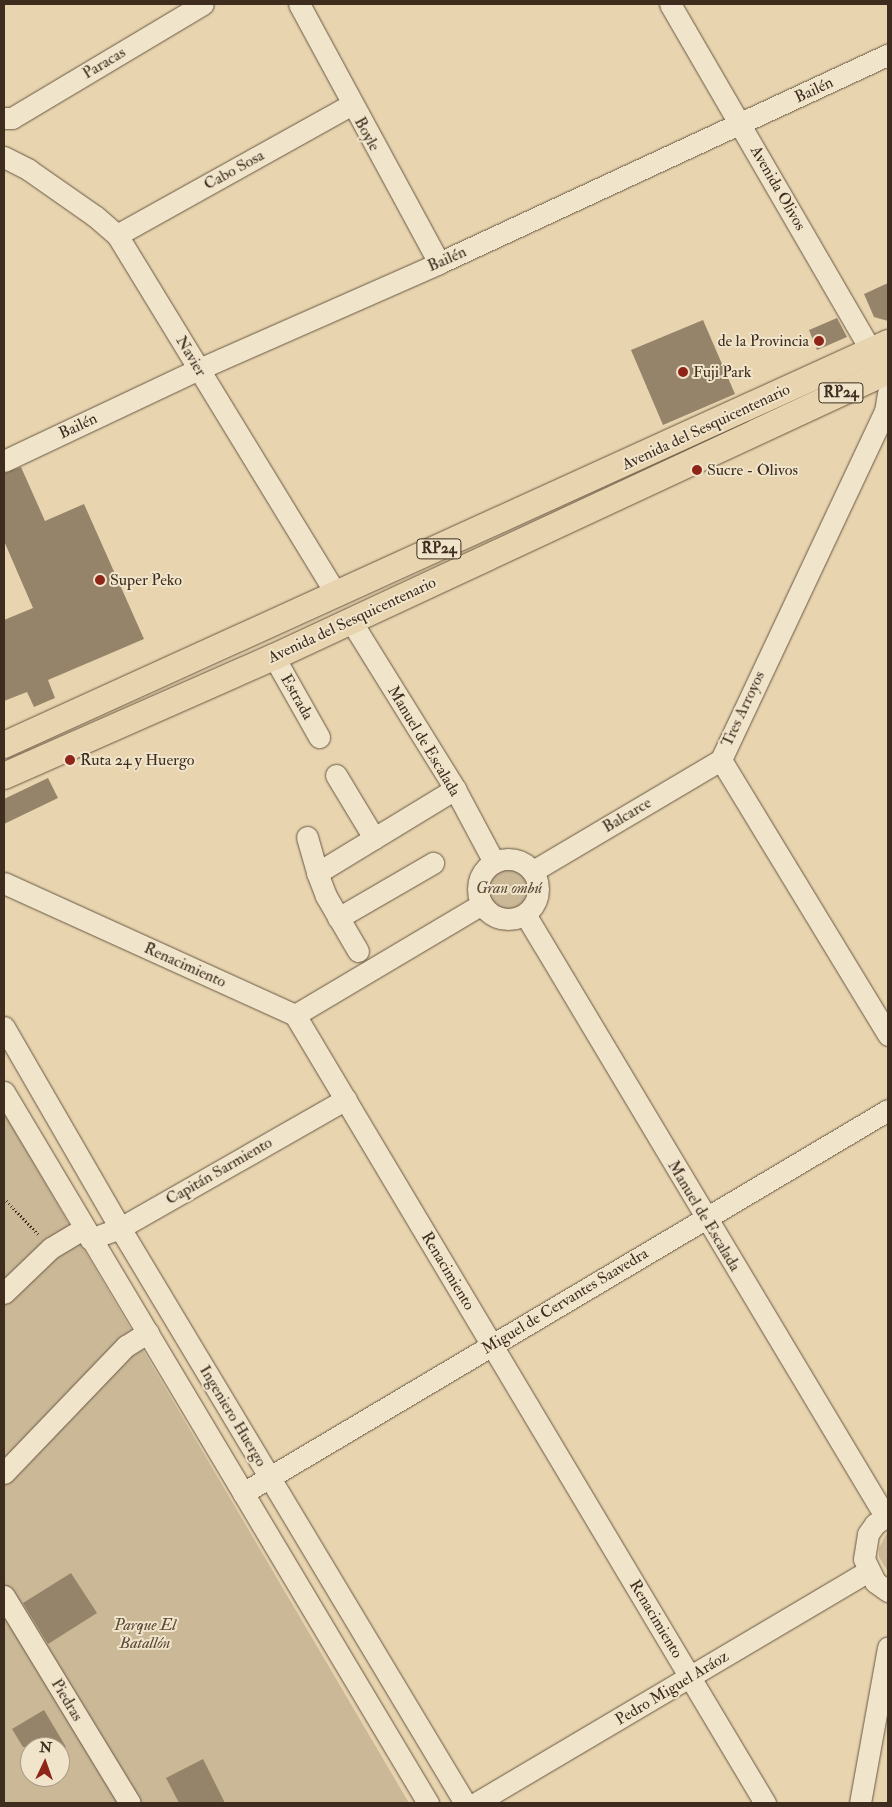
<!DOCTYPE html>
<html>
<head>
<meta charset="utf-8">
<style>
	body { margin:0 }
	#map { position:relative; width:892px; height:1807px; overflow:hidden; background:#e8d5af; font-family:"IM FELL Double Pica",serif }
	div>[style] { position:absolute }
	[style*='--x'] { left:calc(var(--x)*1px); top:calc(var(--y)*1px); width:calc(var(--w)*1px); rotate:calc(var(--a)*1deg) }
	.green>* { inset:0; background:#cbb897 }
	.round { border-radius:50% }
	.building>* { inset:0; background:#96846a }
	.path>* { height:2.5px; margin-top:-1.25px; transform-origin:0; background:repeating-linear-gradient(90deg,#3e2d1f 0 1px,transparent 0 3.5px) }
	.roads { filter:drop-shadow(0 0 1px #685743) drop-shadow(0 0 1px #685743) }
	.minor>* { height:21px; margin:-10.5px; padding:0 10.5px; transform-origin:10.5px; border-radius:10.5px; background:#f0e4cb }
	.minor>.ring { margin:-10.5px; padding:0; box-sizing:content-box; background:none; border:21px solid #f0e4cb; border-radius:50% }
	.major>* { height:26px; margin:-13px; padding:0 13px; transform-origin:13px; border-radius:13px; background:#e8d5af }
	.dots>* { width:14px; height:14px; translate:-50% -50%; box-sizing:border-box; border:2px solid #f0e4cb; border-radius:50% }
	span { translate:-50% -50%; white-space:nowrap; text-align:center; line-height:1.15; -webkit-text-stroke:4px #f0e4cb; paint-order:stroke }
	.shield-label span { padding:1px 4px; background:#f0e4cb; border:1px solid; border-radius:4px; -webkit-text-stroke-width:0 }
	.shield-label { font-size:15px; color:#3e2d1f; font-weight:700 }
	.street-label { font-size:16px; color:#3e2d1f }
	.poi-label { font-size:16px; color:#3e2d1f }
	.right { translate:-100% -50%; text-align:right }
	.left { translate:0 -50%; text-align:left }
	.park-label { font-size:16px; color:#5a4937; font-style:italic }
	.frame { position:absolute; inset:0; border:5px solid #3e2d1f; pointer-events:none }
	.north { position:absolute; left:20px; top:1737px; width:50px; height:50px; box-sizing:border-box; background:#f0e4cb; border:1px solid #a99b86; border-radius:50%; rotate:3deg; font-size:14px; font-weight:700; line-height:20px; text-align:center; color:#3e2d1f }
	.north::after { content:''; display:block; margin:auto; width:18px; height:22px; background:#8f2418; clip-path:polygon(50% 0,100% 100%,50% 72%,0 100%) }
</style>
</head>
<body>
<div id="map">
	<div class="green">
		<i class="round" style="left:483px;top:862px;width:52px;height:52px"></i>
		<i style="clip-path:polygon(evenodd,4px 1113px,409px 1803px,4px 1803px,4px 1113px,30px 1747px,60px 1747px,60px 1777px,30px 1777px,30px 1747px)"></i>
		<i style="clip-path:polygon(888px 1531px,888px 1572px,879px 1557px,879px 1548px)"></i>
	</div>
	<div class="building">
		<i style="clip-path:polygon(888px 283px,888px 321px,874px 317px,864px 294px)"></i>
		<i style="clip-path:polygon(837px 318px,847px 337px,817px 350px,809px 330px)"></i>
		<i style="clip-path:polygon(703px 320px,735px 394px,663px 425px,631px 350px)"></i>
		<i style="clip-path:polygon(21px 467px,45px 521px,84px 504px,144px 639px,48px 680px,55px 698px,34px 707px,27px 692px,4px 701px,4px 620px,33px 608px,4px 541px,4px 473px)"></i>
		<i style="clip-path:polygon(48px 778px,58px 798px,4px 824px,4px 799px)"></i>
		<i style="clip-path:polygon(71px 1573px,97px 1613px,48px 1644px,23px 1603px)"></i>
		<i style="clip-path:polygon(44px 1710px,66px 1747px,23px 1747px,12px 1729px)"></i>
		<i style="clip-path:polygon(203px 1759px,225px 1803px,179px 1803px,166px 1778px)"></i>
	</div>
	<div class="path">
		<i style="--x:4;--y:1198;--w:51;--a:46.6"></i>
	</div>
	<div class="roads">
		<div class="minor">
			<i style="--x:299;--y:4;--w:294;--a:61.6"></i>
			<i style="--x:670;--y:4;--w:417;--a:59.9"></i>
			<i style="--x:4;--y:118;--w:8;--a:0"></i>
			<i style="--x:12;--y:118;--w:222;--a:-30.8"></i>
			<i style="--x:4;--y:157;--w:28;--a:27"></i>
			<i style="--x:29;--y:170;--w:80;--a:34.9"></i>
			<i style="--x:95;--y:216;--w:29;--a:41"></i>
			<i style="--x:117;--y:235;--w:422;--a:58.6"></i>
			<i style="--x:117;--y:235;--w:268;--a:-29.1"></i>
			<i style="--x:888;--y:393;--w:18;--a:99"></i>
			<i style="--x:885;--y:411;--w:386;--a:115.2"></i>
			<i style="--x:721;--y:760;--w:322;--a:58.7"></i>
			<i style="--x:4;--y:461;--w:216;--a:-25.3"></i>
			<i style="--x:199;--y:369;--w:262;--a:-23.8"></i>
			<i style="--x:439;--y:263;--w:495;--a:-24.9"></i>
			<i style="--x:351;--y:621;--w:198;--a:58.2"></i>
			<i style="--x:455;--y:789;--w:83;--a:61.9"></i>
			<i style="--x:274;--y:657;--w:92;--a:60.6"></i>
			<i style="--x:336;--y:775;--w:74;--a:58.9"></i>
			<i style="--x:307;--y:837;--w:37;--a:74"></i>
			<i class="ring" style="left:478px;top:859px;width:39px;height:39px"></i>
			<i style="--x:533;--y:871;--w:218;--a:-30.6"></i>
			<i style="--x:4;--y:883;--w:320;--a:24.4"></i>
			<i style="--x:295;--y:1015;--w:918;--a:59.19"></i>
			<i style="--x:525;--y:914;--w:701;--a:59.12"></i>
			<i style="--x:338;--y:918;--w:110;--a:-30.1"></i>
			<i style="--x:358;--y:951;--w:64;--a:-120.2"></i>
			<i style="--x:326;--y:896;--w:25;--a:-111"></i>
			<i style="--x:317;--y:873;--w:162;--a:-31.3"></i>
			<i style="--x:295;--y:1015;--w:217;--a:-30.7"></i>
			<i style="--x:4;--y:1027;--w:232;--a:60"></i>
			<i style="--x:120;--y:1228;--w:671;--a:59.04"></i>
			<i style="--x:4;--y:1092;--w:828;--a:59.19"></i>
			<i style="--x:90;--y:1239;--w:32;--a:-20"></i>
			<i style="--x:120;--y:1228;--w:260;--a:-29.7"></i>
			<i style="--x:4;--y:1293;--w:65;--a:-43.8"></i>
			<i style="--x:51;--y:1248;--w:39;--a:-31"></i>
			<i style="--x:4;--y:1473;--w:176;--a:-46.2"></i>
			<i style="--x:126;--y:1346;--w:26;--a:-32"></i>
			<i style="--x:243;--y:1493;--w:750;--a:-30.7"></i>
			<i style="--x:888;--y:1515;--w:16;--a:145"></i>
			<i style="--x:875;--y:1524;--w:12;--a:125"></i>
			<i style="--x:868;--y:1534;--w:25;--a:99"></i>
			<i style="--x:864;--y:1559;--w:25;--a:64"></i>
			<i style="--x:875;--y:1582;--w:16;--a:35"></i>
			<i style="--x:4;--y:1596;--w:242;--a:58.7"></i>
			<i style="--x:476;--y:1803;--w:456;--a:-30.6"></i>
			<i style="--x:860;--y:1803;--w:158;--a:-79.8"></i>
		</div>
		<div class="major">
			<i style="--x:4;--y:745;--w:971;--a:-24.45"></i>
			<i style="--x:4;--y:776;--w:295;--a:-23.8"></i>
			<i style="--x:274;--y:657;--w:677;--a:-24.98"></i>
		</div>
	</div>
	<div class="dots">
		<i style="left:819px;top:341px;background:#8f2418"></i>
		<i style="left:683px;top:372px;background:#8f2418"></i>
		<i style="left:697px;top:470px;background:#8f2418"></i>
		<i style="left:100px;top:580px;background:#8f2418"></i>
		<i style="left:70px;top:760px;background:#8f2418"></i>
	</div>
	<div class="shield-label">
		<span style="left:841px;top:393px">RP24</span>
		<span style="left:439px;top:549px">RP24</span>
	</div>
	<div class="street-label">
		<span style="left:104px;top:63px;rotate:-31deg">Paracas</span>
		<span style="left:814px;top:90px;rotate:-25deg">Bailén</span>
		<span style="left:367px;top:134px;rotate:61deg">Boyle</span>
		<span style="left:234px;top:170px;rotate:-29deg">Cabo Sosa</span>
		<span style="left:778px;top:188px;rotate:60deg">Avenida Olivos</span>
		<span style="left:447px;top:259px;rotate:-24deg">Bailén</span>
		<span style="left:191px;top:356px;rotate:59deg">Navier</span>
		<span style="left:78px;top:426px;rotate:-25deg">Bailén</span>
		<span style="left:706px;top:427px;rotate:-25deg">Avenida del Sesquicentenario</span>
		<span style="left:352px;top:620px;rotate:-25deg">Avenida del Sesquicentenario</span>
		<span style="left:297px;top:697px;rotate:60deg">Estrada</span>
		<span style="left:743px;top:709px;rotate:-65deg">Tres Arroyos</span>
		<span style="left:424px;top:741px;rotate:59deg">Manuel de Escalada</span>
		<span style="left:627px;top:815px;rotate:-31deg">Balcarce</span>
		<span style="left:185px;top:965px;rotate:24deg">Renacimiento</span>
		<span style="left:219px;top:1171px;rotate:-30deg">Capitán Sarmiento</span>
		<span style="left:704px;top:1216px;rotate:59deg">Manuel de Escalada</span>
		<span style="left:448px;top:1271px;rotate:59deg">Renacimiento</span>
		<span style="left:565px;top:1301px;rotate:-31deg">Miguel de Cervantes Saavedra</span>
		<span style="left:233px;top:1416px;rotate:59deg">Ingeniero Huergo</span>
		<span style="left:656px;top:1619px;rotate:59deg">Renacimiento</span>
		<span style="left:672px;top:1688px;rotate:-31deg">Pedro Miguel Aráoz</span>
		<span style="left:67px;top:1700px;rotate:59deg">Piedras</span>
	</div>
	<div class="poi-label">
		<span class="right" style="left:809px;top:341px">de la Provincia</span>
		<span class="left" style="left:693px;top:372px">Fuji Park</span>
		<span class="left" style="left:707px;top:470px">Sucre - Olivos</span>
		<span class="left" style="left:110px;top:580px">Super Peko</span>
		<span class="left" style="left:80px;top:760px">Ruta 24 y Huergo</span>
	</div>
	<div class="park-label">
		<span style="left:509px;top:888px">Gran ombú</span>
		<span style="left:145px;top:1634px">Parque El<br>Batallón</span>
	</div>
	<div class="frame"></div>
	<div class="north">N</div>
</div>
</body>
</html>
